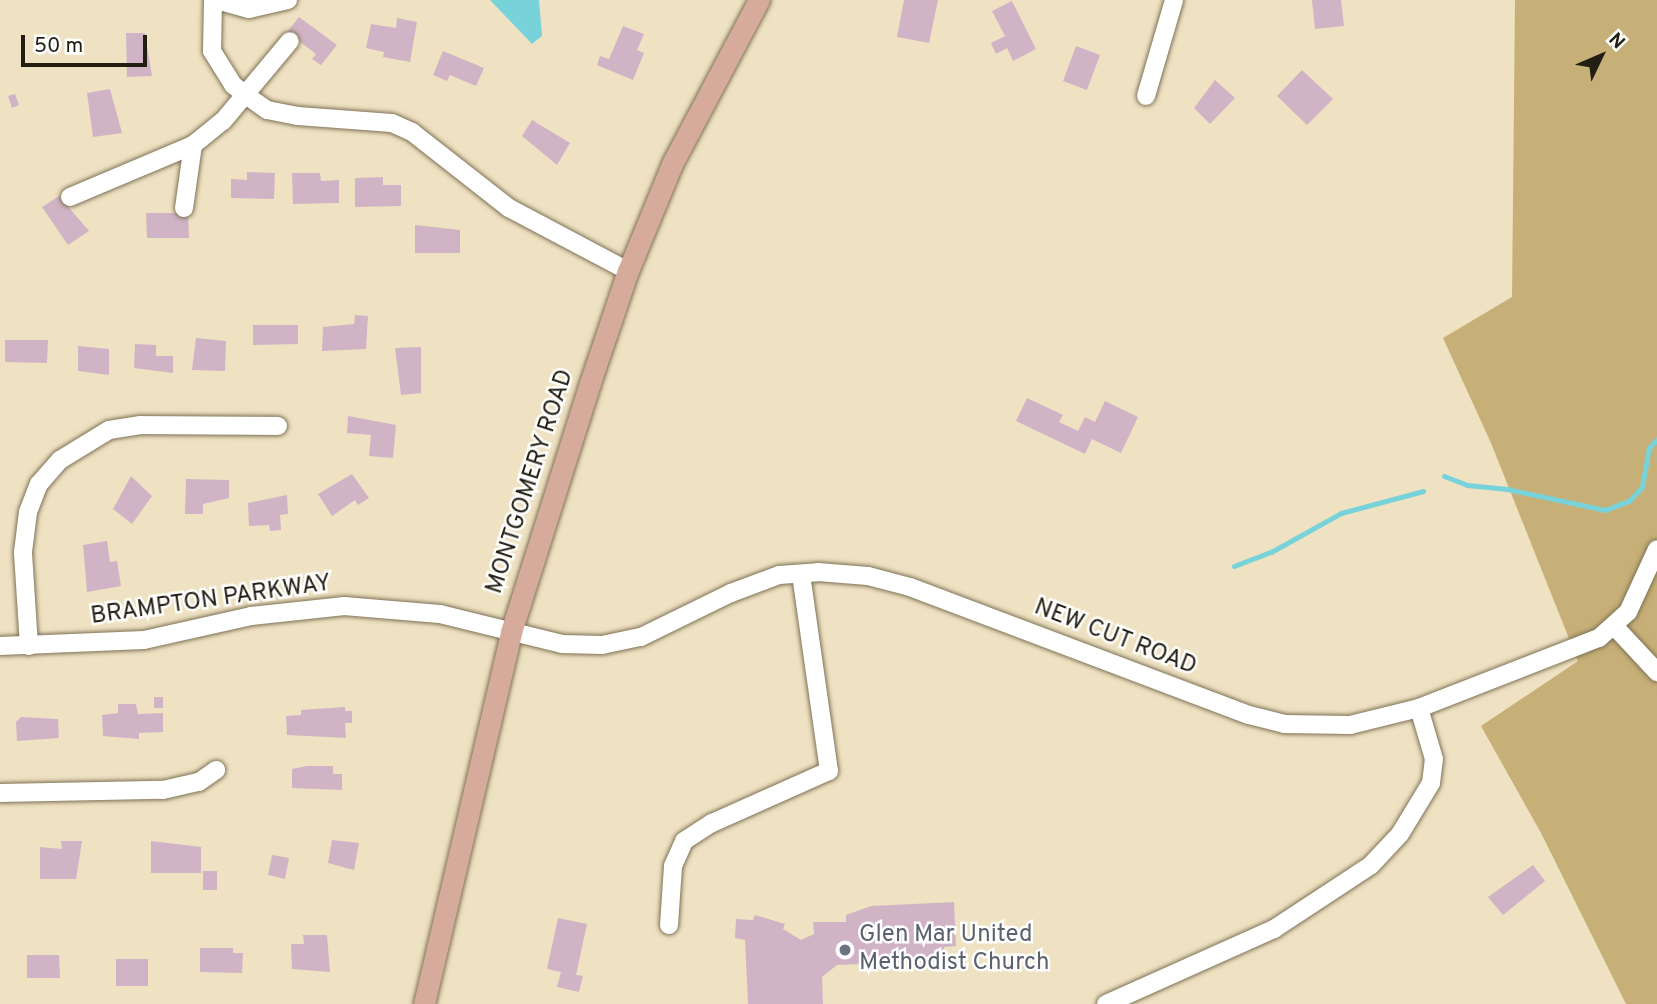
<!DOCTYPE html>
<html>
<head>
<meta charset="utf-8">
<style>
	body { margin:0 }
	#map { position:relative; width:1657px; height:1004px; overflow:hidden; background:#efe2c2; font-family:Overpass,sans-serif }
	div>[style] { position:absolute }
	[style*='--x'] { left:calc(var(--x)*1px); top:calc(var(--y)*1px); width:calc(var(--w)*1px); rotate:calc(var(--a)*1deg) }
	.green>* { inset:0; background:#c7b077 }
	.water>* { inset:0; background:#78d2d9 }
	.stream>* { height:5px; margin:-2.5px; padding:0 2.5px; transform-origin:2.5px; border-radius:2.5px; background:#78d2d9 }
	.building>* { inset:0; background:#d1b3c6 }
	.roads { filter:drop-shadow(0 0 2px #7e7256) drop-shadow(0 0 2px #7e7256) }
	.minor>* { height:18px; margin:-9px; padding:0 9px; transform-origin:9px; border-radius:9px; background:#fff }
	.major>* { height:21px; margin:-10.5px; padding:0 10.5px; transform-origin:10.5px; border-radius:10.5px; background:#d6ab9c }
	.dots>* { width:19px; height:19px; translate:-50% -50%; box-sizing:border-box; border:4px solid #fff; border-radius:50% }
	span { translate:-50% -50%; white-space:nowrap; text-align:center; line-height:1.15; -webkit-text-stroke:5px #fff; paint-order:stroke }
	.street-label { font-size:24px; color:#221e12 }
	.worship-label { font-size:24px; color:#5b616d }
	.left { translate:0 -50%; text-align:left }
	.north { position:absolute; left:1566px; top:21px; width:70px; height:70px; -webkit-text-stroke:5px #fff; paint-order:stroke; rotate:46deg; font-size:19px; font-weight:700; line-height:28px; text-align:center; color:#221e12 }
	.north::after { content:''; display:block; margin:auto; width:24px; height:32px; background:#221e12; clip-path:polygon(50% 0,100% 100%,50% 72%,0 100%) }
	.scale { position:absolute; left:21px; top:35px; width:126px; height:32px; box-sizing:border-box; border:4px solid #221e12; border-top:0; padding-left:9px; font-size:21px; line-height:24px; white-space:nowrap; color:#221e12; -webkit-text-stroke:5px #fff; paint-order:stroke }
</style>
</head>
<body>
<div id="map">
	<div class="green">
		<i style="clip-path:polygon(1515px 0,1657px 0,1657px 1004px,1626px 1004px,1541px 833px,1481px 726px,1578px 661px,1491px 443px,1443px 338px,1512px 297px)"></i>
	</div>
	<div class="water">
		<i style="clip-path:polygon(490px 0,539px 0,542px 36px,532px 44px)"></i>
	</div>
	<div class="stream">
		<i style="--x:1444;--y:476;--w:25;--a:21"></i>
		<i style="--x:1467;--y:485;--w:40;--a:5.7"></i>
		<i style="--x:1507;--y:489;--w:100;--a:12.1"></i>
		<i style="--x:1605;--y:510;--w:26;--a:-21"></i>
		<i style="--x:1629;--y:501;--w:19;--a:-47"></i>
		<i style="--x:1642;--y:487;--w:40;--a:-80"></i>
		<i style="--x:1649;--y:448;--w:12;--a:-48"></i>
		<i style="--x:1234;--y:566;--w:40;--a:-21"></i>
		<i style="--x:1271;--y:552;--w:80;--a:-29.1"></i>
		<i style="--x:1341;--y:513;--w:85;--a:-15"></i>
	</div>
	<div class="building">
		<i style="clip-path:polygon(904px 0,938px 0,929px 43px,897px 37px)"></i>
		<i style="clip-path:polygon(1312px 0,1341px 0,1344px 26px,1315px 29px)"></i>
		<i style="clip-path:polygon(1012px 1px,1036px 49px,1013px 61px,1007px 48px,996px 54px,991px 43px,1005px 36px,992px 11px)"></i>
		<i style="clip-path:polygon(299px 17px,337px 45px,321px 65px,312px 59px,316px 54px,287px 32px)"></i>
		<i style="clip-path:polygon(397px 18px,417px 22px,410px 62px,383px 57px,384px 52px,366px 48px,371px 24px,396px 28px)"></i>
		<i style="clip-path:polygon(623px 26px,644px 34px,637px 50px,644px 53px,633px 80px,597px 65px,600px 56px,609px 59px)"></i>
		<i style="clip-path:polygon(126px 33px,145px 33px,152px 76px,127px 77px)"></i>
		<i style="clip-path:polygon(1076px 46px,1100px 55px,1087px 90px,1063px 81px)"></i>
		<i style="clip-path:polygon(443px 51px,484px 68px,476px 86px,450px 75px,447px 81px,433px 75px)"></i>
		<i style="clip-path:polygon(1302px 70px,1333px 99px,1307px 125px,1277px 96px)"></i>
		<i style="clip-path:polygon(1215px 80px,1235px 98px,1210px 124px,1194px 108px)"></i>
		<i style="clip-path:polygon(110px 89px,122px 133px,93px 137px,87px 93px)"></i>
		<i style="clip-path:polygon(15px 94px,19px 105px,12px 108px,8px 96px)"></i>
		<i style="clip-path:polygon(532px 120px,570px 143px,557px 165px,522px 136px)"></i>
		<i style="clip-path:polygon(247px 172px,275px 173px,274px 199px,231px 198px,231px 179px,247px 180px)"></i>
		<i style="clip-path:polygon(292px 173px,320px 173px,321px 181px,339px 180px,339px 203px,293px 204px)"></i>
		<i style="clip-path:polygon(383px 177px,383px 185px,401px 185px,401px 206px,355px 207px,355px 178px)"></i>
		<i style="clip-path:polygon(59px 196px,89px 231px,68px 245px,42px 207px)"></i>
		<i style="clip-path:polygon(146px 213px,188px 213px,189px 238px,147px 238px)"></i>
		<i style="clip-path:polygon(415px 225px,460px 230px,460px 253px,415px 253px)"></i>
		<i style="clip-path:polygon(355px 315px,368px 316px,366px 349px,322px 351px,323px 327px,354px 324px)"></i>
		<i style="clip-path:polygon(253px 325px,298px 325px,298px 344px,253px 345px)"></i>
		<i style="clip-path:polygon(196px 338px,226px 341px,225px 371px,192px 370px)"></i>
		<i style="clip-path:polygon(5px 340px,48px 340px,47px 363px,5px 362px)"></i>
		<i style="clip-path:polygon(135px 344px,156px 345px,156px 356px,173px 356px,173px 373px,134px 368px)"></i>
		<i style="clip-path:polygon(78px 346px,109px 349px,109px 375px,78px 371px)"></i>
		<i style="clip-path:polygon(421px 347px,421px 393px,401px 395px,395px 348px)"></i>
		<i style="clip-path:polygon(1027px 398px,1063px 415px,1059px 422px,1078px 431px,1085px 417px,1095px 422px,1105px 401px,1138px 417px,1121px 453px,1092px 439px,1085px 454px,1016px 421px)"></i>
		<i style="clip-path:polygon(348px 416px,396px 425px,393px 458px,369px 456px,371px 435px,347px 433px)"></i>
		<i style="clip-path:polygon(352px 474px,369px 498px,358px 505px,355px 500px,332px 516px,318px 494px)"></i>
		<i style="clip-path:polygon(131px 476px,152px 496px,132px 524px,113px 509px)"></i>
		<i style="clip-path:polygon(186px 479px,229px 480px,229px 498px,203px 504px,203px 514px,185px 514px)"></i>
		<i style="clip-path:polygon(287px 495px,288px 514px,280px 515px,281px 530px,270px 531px,269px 525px,249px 526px,248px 503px)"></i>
		<i style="clip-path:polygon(107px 541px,110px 562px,117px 561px,121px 586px,87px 592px,83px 545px)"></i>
		<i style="clip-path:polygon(154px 697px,163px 697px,163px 708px,154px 708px)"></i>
		<i style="clip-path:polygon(118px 704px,136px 704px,138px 714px,163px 713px,163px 732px,139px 733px,139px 739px,103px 736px,102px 715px,118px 713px)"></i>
		<i style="clip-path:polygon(345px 707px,345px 711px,352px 711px,352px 723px,345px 723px,346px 738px,287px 735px,286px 716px,301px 715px,301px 710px)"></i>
		<i style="clip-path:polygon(21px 717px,58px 719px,59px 738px,17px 741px,16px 722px)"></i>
		<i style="clip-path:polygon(307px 766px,333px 766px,333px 774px,342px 774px,342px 790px,292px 788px,292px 769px)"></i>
		<i style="clip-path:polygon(332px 840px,359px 843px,354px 870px,328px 863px)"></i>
		<i style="clip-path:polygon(61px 841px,82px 841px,76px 879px,40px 879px,40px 847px,62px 849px)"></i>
		<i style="clip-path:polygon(151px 841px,201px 847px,201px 873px,151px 873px)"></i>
		<i style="clip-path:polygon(272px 855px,289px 858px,285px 879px,268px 875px)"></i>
		<i style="clip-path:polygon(1533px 865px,1545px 881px,1503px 915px,1488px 897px)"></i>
		<i style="clip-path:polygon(203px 871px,217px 871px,217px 890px,203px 890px)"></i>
		<i style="clip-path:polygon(954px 902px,956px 946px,944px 947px,945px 960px,837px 965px,822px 977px,823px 1004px,748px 1004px,745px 940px,735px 938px,736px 919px,753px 920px,755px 915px,785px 924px,783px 929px,801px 940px,814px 934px,813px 922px,846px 922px,846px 915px,871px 906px)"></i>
		<i style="clip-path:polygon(558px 918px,587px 924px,576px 975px,583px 976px,579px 992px,557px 987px,561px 972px,547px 969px)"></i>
		<i style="clip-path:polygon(303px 935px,327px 935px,330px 972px,292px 969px,291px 944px,304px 944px)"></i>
		<i style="clip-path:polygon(200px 948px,233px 948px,233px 953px,243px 953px,242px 973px,200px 972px)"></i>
		<i style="clip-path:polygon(27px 955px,59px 955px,60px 978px,27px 978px)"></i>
		<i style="clip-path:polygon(116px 959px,148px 959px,148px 986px,116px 986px)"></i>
	</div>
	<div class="roads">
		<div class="minor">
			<i style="--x:213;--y:0;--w:51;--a:91.1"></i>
			<i style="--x:212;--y:51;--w:40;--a:58"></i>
			<i style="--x:233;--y:85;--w:21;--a:37"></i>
			<i style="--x:250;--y:98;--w:21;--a:35"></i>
			<i style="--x:267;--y:110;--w:32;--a:11"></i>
			<i style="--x:298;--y:116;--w:94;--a:4.3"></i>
			<i style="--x:392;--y:123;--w:22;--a:24"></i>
			<i style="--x:412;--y:132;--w:123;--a:38.1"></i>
			<i style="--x:509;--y:208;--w:135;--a:27.9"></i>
			<i style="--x:217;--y:0;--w:33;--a:16"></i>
			<i style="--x:249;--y:9;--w:40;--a:-13"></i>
			<i style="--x:1146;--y:96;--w:100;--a:-73.7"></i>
			<i style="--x:70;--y:197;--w:134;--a:-22.9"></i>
			<i style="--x:193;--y:145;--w:38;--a:-39"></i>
			<i style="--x:223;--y:121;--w:104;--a:-50.1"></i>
			<i style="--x:184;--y:208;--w:64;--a:-81.9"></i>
			<i style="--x:1615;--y:627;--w:62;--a:47"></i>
			<i style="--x:0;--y:646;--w:144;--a:-2.4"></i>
			<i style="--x:144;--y:640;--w:110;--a:-12.6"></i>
			<i style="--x:251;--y:616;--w:94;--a:-6.1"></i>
			<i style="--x:344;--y:606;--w:96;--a:4.8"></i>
			<i style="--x:440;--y:614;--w:126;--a:13.8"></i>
			<i style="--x:562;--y:644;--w:40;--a:1.4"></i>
			<i style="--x:602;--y:645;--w:40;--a:-12"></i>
			<i style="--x:641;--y:637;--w:100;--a:-26.1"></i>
			<i style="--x:731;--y:593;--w:51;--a:-20.6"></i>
			<i style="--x:779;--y:575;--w:39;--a:-4"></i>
			<i style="--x:818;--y:572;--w:50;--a:4.6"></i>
			<i style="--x:868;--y:576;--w:43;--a:14.7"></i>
			<i style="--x:910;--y:587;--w:362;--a:20.7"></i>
			<i style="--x:1249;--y:715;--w:36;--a:14"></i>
			<i style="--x:1284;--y:724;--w:66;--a:0.9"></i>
			<i style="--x:1350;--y:725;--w:71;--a:-13.8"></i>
			<i style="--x:1419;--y:708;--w:193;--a:-21.3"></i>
			<i style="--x:1599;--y:638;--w:39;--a:-42"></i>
			<i style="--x:1628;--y:612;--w:69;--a:-65.3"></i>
			<i style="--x:29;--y:646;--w:94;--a:-93.7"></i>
			<i style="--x:23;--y:552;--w:40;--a:-82.9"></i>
			<i style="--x:28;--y:512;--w:30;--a:-69"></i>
			<i style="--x:39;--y:484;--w:32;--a:-49"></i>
			<i style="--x:60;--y:460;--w:57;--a:-31.5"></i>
			<i style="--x:109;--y:430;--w:32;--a:-9"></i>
			<i style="--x:141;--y:425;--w:137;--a:0.4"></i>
			<i style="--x:0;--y:793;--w:163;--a:-1.1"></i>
			<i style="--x:163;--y:790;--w:37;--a:-13"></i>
			<i style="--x:199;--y:782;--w:21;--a:-35"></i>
			<i style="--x:669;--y:925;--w:59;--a:-86.1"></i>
			<i style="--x:673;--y:866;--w:27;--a:-66"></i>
			<i style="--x:684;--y:841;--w:33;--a:-33"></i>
			<i style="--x:712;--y:823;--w:128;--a:-24"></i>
			<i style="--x:829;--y:771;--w:199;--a:-98.1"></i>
			<i style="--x:1106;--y:1004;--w:184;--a:-24.1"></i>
			<i style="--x:1274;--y:929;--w:116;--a:-33.4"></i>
			<i style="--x:1371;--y:865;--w:42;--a:-46.9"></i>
			<i style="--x:1400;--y:834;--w:60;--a:-58.7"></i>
			<i style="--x:1431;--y:783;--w:24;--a:-83"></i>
			<i style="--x:1434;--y:759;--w:53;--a:-106.4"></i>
		</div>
		<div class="major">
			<i style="--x:424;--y:1004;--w:382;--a:-76.8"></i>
			<i style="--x:511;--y:632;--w:261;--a:-72.4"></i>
			<i style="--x:590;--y:383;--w:118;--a:-71.3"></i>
			<i style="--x:628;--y:271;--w:116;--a:-67.6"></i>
			<i style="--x:672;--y:164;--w:186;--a:-62.1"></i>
		</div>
	</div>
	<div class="dots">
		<i style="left:845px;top:950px;background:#6b7280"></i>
	</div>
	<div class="street-label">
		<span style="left:531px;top:482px;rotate:-72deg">MONTGOMERY ROAD</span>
		<span style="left:211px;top:601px;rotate:-8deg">BRAMPTON PARKWAY</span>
		<span style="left:1115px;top:638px;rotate:21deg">NEW CUT ROAD</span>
	</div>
	<div class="worship-label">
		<span class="left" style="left:859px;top:950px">Glen Mar United<br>Methodist Church</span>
	</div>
	<div class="north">N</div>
	<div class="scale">50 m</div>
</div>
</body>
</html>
